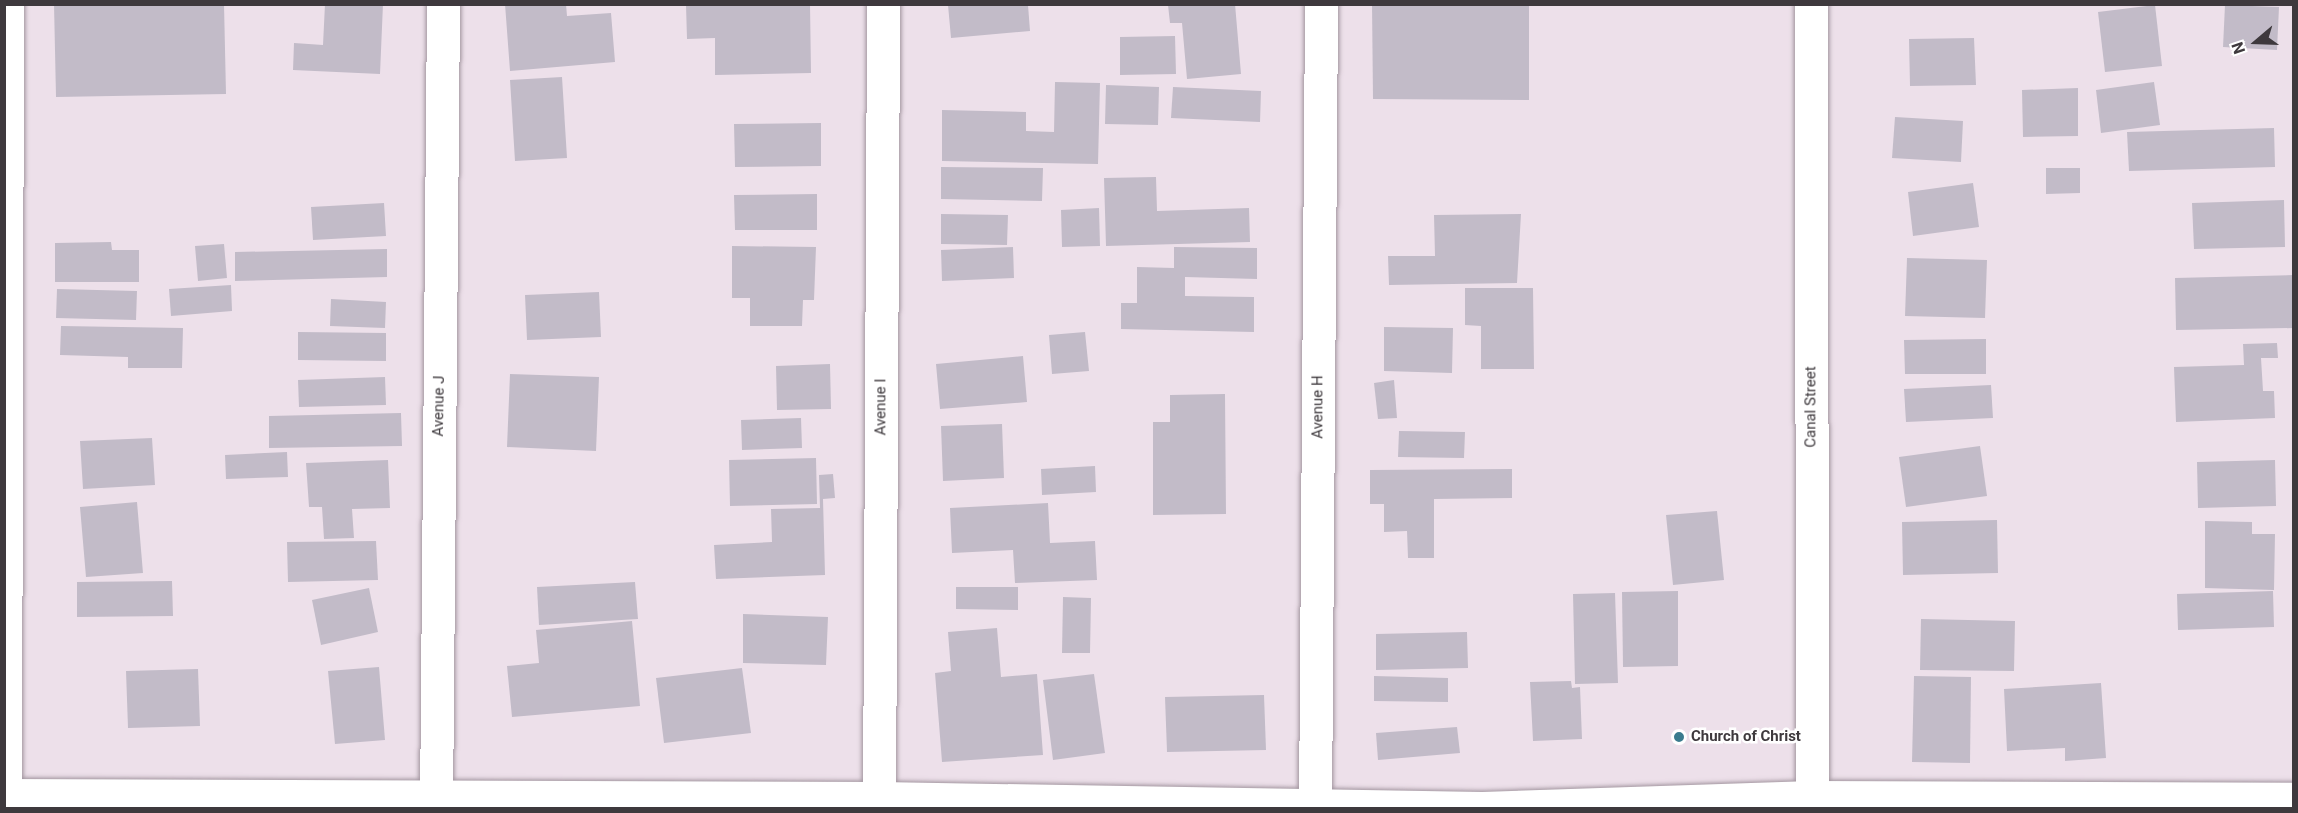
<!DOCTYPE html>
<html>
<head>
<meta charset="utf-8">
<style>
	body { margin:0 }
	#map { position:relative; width:2298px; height:813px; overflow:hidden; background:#ede0ea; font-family:Roboto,sans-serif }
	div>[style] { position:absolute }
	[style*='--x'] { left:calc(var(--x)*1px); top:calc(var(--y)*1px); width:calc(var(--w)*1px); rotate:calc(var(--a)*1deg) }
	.building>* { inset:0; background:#c2bbc8 }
	.roads { filter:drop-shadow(0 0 2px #a396a0) drop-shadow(0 0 2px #a396a0) }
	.street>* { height:33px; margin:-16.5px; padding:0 16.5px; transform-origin:16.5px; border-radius:16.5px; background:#fff }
	.secondary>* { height:33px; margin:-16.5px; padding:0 16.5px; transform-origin:16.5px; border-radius:16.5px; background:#fff }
	.dots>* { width:16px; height:16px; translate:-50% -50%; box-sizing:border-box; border:3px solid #fff; border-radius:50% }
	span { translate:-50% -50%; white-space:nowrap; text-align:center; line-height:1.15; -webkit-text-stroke:5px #fff; paint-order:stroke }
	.street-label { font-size:15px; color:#3e393d }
	.poi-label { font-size:15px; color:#3e393d; font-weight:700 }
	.left { translate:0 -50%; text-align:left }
	.frame { position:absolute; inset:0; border:6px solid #3e393d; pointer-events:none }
	.north { position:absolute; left:2226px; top:12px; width:60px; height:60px; -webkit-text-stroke:4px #fff; paint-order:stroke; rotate:251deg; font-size:16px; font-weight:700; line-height:24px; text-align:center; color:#3e393d }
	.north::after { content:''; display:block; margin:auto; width:21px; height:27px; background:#3e393d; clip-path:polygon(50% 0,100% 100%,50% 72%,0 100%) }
</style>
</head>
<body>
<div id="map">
	<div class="building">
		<i style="clip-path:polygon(54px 4px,224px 4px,226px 94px,56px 97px)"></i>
		<i style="clip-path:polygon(325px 4px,383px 4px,380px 74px,293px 70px,294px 43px,323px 45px)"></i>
		<i style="clip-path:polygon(505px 4px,566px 4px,567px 16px,611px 13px,615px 62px,510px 71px)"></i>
		<i style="clip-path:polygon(810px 4px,811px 73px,715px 75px,715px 38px,687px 39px,686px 5px)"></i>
		<i style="clip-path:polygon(1235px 4px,1241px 74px,1187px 79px,1182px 23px,1170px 23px,1168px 5px)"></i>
		<i style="clip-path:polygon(1372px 4px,1529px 4px,1529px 100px,1373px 99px)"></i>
		<i style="clip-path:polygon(948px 5px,1028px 5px,1030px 31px,951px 38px)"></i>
		<i style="clip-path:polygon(2155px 5px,2162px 66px,2105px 72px,2098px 12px)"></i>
		<i style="clip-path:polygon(2225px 5px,2279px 7px,2277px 50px,2223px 47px)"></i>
		<i style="clip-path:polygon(1175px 36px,1176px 74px,1120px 75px,1120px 37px)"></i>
		<i style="clip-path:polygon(1974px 38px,1976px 85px,1910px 86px,1909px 39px)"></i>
		<i style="clip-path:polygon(562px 77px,567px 158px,515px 161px,510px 80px)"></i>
		<i style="clip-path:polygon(1055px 82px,1100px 83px,1098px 164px,942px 161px,942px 110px,1026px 112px,1026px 131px,1054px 132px)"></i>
		<i style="clip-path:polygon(2154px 82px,2160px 125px,2101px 133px,2096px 90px)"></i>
		<i style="clip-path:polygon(1106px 85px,1159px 87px,1158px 125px,1105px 124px)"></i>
		<i style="clip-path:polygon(1173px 87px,1261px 91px,1260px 122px,1171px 118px)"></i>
		<i style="clip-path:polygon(2078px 88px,2078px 136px,2023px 137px,2022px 90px)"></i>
		<i style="clip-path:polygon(1895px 117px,1963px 121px,1961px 162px,1892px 158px)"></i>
		<i style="clip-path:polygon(821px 123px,821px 166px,735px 167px,734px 124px)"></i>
		<i style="clip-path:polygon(2274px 128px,2275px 167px,2129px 171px,2127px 132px)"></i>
		<i style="clip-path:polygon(941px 167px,1043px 168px,1042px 201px,941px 199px)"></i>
		<i style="clip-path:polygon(2046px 168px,2080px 168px,2080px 193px,2046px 194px)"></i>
		<i style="clip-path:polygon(1156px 177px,1157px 211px,1249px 208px,1250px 242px,1106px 246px,1104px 178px)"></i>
		<i style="clip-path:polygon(1973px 183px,1979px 227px,1913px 236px,1908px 192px)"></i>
		<i style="clip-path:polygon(817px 194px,817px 230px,735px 230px,734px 195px)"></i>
		<i style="clip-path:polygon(2284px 200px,2285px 247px,2194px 249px,2192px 203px)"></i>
		<i style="clip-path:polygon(384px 203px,386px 236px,313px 240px,311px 207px)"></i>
		<i style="clip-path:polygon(1099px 208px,1100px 246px,1062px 247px,1061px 210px)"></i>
		<i style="clip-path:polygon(941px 214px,1008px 215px,1007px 245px,941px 244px)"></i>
		<i style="clip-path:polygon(1521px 214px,1517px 283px,1389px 285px,1388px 256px,1435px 256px,1434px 215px)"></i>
		<i style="clip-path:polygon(111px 242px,112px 250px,139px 250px,139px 282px,55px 282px,55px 243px)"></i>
		<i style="clip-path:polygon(224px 244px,227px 278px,198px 281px,195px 246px)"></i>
		<i style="clip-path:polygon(732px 246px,816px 247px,814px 300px,803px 300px,802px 326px,750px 326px,750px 298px,732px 298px)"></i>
		<i style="clip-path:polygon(1013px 247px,1014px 278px,942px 281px,941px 250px)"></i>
		<i style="clip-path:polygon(1174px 247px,1257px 248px,1257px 279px,1185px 277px,1185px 296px,1254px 297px,1254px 332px,1121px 329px,1121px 303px,1137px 303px,1137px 267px,1174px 268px)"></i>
		<i style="clip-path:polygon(387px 249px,387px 277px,235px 281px,235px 252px)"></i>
		<i style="clip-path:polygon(1907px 258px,1987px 260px,1985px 318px,1905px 316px)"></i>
		<i style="clip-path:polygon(2294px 275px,2294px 328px,2176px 330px,2175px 278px)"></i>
		<i style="clip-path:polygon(231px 285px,232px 311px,171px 316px,169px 289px)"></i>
		<i style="clip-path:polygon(1465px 288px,1533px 288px,1534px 369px,1481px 369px,1481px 326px,1465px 325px)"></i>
		<i style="clip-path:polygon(57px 289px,137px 291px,136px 320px,56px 318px)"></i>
		<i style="clip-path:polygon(599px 292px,601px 337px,527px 340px,525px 295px)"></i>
		<i style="clip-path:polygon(331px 299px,386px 302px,385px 328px,330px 326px)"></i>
		<i style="clip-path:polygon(61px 326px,183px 328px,182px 368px,128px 368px,128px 357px,60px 355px)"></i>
		<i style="clip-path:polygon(1384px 327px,1453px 328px,1452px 373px,1384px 371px)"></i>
		<i style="clip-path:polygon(298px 332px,386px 333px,386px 361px,298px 360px)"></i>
		<i style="clip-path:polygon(1085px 332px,1089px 371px,1052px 374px,1049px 335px)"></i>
		<i style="clip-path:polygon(1986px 339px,1986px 374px,1905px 374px,1904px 340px)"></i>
		<i style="clip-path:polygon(2277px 343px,2278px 358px,2261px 358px,2263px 391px,2274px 391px,2275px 418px,2176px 422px,2174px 367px,2244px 365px,2243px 344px)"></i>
		<i style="clip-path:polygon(1023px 356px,1027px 402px,940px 409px,936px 364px)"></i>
		<i style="clip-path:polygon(830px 364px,831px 409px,777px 410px,776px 366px)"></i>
		<i style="clip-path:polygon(510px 374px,599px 377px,596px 451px,507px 447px)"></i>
		<i style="clip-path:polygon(385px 377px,386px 405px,299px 407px,298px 380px)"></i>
		<i style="clip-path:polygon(1394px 380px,1397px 418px,1378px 419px,1374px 383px)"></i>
		<i style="clip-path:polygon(1991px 385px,1993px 418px,1906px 422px,1904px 389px)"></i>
		<i style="clip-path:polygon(1225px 394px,1226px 514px,1153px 515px,1153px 422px,1170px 422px,1170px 395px)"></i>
		<i style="clip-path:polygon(401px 413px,402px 446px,269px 448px,269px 416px)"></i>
		<i style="clip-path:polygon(801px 418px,802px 448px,742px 450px,741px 420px)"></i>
		<i style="clip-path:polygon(1002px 424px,1004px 478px,943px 481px,941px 426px)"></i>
		<i style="clip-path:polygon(1399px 431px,1465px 432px,1464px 458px,1398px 457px)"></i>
		<i style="clip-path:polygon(152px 438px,155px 485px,83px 489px,80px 441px)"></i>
		<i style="clip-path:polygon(1980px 446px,1987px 496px,1906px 507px,1899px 457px)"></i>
		<i style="clip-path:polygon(287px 452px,288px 477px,226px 479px,225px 455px)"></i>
		<i style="clip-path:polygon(816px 458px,817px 504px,730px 506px,729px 460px)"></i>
		<i style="clip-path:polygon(388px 460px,390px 508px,352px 509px,354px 538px,324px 539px,322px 507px,309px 507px,306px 463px)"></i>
		<i style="clip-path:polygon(2275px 460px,2276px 506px,2198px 508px,2197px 462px)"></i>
		<i style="clip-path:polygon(1095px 466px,1096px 492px,1042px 495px,1041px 469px)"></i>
		<i style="clip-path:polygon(1512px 469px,1512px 498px,1434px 499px,1434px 558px,1408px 558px,1407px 531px,1384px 532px,1384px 504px,1370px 504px,1370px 470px)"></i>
		<i style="clip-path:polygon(833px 474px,835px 498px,823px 499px,825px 575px,716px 579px,714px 545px,772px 542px,771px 509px,820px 508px,819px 475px)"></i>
		<i style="clip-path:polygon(137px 502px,143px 573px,86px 577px,80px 507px)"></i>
		<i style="clip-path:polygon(1048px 503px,1050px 543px,1095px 541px,1097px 580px,1015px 583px,1013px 550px,952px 553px,950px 508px)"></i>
		<i style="clip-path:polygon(1717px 511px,1724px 580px,1673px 585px,1666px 515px)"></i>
		<i style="clip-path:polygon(1997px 520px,1998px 573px,1903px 575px,1902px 522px)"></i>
		<i style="clip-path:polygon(2205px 521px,2252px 522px,2252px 534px,2275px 534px,2274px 590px,2205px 588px)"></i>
		<i style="clip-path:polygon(376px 541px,378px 580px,288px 582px,287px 542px)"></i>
		<i style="clip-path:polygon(172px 581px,173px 616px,77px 617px,77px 582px)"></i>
		<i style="clip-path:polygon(635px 582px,638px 619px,539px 625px,537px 587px)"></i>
		<i style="clip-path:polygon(956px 587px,1018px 587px,1018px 610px,956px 609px)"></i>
		<i style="clip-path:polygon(369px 588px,378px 632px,321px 645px,312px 600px)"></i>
		<i style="clip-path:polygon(1678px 591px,1678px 666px,1623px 667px,1622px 592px)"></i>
		<i style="clip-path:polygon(2273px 591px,2274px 627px,2178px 630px,2177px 594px)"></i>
		<i style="clip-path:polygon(1615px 593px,1618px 683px,1575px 684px,1573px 594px)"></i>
		<i style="clip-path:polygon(1063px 597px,1091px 598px,1090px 653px,1062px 653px)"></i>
		<i style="clip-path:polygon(743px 614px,828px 617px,826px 665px,743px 663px)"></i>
		<i style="clip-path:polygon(1921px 619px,2015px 621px,2014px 671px,1920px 670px)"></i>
		<i style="clip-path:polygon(632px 621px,640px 706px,512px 717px,507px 666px,539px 663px,536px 630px)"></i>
		<i style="clip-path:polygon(997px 628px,1001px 677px,1037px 674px,1043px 755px,942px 762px,935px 673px,951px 671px,948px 632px)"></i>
		<i style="clip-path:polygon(1467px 632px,1468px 668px,1376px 670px,1376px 634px)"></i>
		<i style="clip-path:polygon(379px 667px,385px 740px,335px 744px,328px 671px)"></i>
		<i style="clip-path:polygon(742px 668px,751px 733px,664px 743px,656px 678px)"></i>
		<i style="clip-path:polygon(198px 669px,200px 726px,128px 728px,126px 671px)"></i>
		<i style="clip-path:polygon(1094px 674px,1105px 753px,1053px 760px,1043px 680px)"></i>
		<i style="clip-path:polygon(1374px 676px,1448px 678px,1448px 702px,1374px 701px)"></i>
		<i style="clip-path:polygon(1914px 676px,1971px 677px,1970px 763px,1912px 762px)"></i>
		<i style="clip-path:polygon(1571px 681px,1572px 688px,1580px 687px,1582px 739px,1533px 741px,1530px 682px)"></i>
		<i style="clip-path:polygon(2101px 683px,2106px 758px,2065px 761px,2065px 748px,2007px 751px,2004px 689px)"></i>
		<i style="clip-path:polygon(1264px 695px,1266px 750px,1167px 752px,1165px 697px)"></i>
		<i style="clip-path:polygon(1457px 727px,1460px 753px,1378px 760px,1376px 733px)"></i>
	</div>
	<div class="roads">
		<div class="street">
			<i style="--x:4;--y:795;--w:875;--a:0.2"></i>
			<i style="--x:879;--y:798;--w:603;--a:0.95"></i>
			<i style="--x:1482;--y:808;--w:330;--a:-1.9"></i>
			<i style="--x:1812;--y:797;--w:482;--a:0.2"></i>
			<i style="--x:5;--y:808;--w:804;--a:-89.86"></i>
			<i style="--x:436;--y:808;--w:804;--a:-89.5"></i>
			<i style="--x:879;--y:808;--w:804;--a:-89.71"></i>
			<i style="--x:1315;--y:808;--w:804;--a:-89.57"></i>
		</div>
		<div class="secondary">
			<i style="--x:1811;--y:4;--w:804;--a:89.93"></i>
		</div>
	</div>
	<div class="dots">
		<i style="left:1679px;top:737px;background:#3a7b8e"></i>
	</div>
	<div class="street-label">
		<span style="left:439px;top:406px;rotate:-89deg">Avenue J</span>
		<span style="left:881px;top:407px;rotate:-90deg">Avenue I</span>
		<span style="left:1318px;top:407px;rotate:-90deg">Avenue H</span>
		<span style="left:1811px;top:407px;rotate:-90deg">Canal Street</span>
	</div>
	<div class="poi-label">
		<span class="left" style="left:1691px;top:737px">Church of Christ</span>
	</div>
	<div class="frame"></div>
	<div class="north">N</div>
</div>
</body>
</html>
